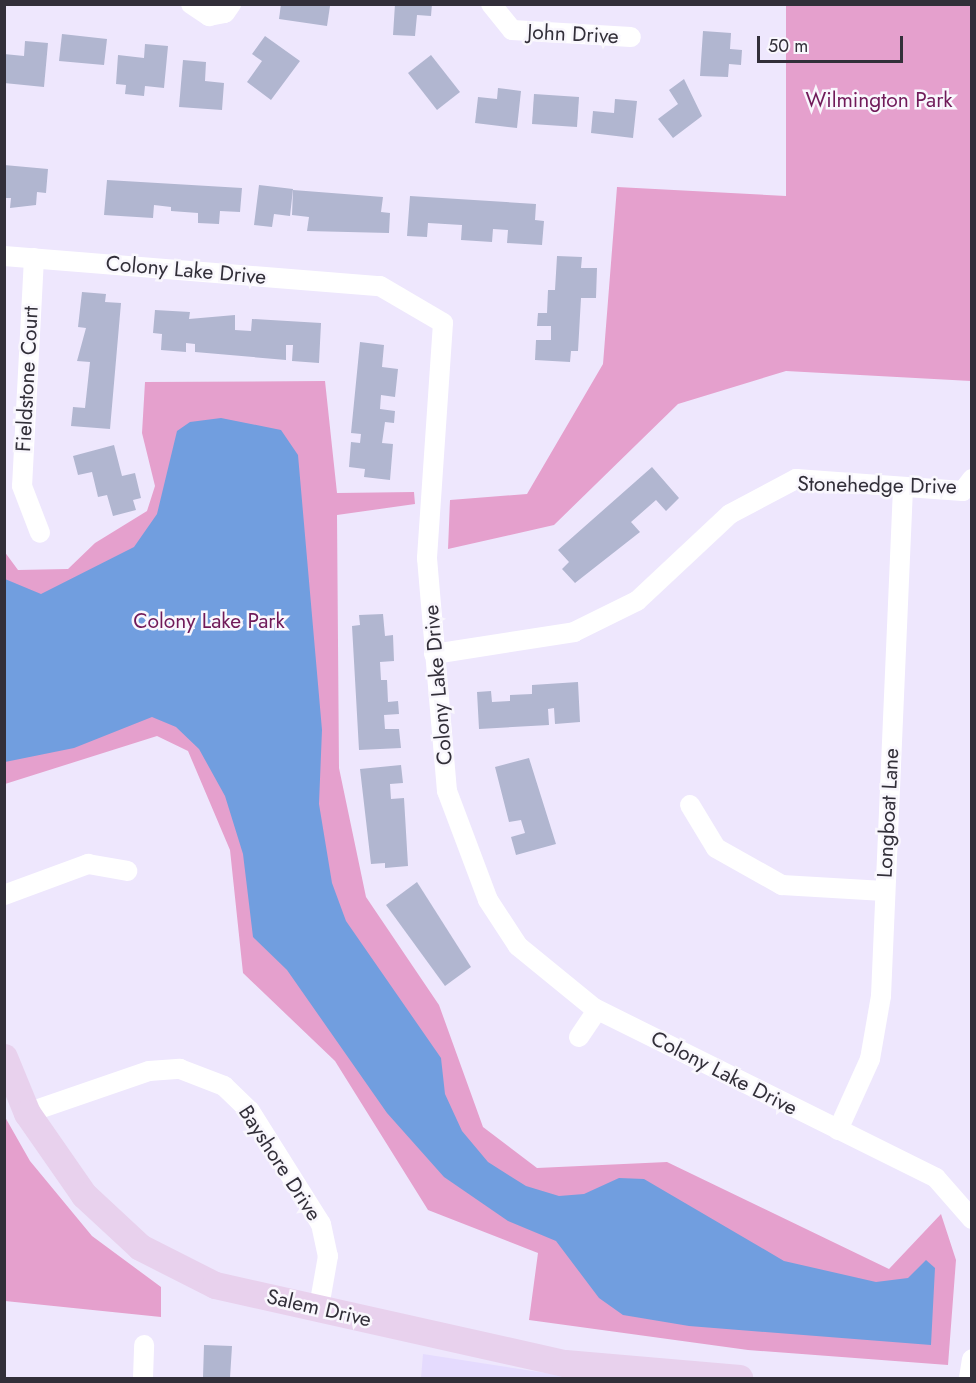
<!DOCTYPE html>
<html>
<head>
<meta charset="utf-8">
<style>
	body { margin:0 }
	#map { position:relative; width:976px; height:1383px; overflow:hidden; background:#eee7fd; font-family:Jost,sans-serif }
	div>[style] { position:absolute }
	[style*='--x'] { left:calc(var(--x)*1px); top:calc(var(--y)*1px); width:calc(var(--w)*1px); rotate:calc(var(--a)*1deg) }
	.built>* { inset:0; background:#e5dbfe }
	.green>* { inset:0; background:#e5a0cd }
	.water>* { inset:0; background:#719edf }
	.building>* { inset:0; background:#b1b6d0 }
	.street>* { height:20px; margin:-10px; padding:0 10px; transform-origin:10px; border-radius:10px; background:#fff }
	.secondary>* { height:27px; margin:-13.5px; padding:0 13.5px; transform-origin:13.5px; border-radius:13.5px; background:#e8d1ed }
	span { translate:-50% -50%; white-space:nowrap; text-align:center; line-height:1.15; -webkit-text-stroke:5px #f9f7fd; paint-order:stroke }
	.street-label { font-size:21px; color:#322f39 }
	.park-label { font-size:21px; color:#701a59 }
	.frame { position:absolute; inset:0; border:6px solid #322f39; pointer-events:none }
	.scale { position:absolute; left:757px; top:36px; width:146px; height:27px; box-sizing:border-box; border:3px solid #322f39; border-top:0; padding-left:8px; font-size:18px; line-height:21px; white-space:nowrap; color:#322f39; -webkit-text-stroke:4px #f9f7fd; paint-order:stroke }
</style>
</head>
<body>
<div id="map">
	<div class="built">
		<i style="clip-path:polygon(423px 1354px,578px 1378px,421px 1378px)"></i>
	</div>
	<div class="green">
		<i style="clip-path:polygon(786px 5px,971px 5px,971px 381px,786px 371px,678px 404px,554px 525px,448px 549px,450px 500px,527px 494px,603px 364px,617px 187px,786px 196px)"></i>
		<i style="clip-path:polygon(325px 381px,337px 493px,414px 492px,415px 504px,337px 515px,339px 768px,366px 897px,439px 1005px,483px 1127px,537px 1168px,667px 1162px,889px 1269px,941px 1214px,956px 1260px,948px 1365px,748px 1350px,529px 1320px,538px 1253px,428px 1210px,335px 1061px,243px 973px,230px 850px,188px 751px,157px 736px,5px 784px,4px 551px,18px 570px,68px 569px,95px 543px,147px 511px,155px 486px,142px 433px,145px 382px)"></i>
		<i style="clip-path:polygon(5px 1117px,30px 1161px,92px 1236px,161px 1287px,161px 1317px,5px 1301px)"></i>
	</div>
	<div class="water">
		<i style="clip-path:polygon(221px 418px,281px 430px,298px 455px,322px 730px,319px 804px,332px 883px,346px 921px,441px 1058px,445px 1094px,462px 1131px,488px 1162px,526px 1186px,559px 1196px,584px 1194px,619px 1178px,644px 1179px,784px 1261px,876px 1282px,908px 1278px,926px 1260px,935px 1268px,931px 1345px,689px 1326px,623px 1315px,599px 1298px,556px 1241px,508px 1221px,444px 1177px,387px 1113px,287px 970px,253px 937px,243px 854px,225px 796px,199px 749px,176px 727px,152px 717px,74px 748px,5px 762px,5px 579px,41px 594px,134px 547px,157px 514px,177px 431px,190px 422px)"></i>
	</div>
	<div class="building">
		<i style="clip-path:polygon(281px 4px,330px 6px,327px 26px,279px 19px)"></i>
		<i style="clip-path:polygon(395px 4px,432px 4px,431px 16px,417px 15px,415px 36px,393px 35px)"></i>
		<i style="clip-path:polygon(703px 31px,731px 33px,730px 49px,742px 50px,741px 65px,729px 64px,728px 77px,700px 76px)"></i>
		<i style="clip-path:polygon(62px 34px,107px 39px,104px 65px,59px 61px)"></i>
		<i style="clip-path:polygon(265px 36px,300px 61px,271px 100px,247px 82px,262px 61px,252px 54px)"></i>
		<i style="clip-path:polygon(25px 41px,48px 43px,44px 87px,4px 83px,4px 54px,24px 56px)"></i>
		<i style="clip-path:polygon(145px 44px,168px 46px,164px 88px,145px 86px,144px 96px,125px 94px,126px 85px,116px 84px,118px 55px,144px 58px)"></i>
		<i style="clip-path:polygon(431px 55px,460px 92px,437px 110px,408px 73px)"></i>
		<i style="clip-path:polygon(183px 60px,206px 62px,205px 81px,224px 83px,222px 110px,179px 107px)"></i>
		<i style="clip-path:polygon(684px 79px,702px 116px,673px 138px,658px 119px,678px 104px,669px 90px)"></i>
		<i style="clip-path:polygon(498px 88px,521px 91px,517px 128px,475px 123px,478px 97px,497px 99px)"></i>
		<i style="clip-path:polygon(534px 94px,579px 97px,577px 127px,532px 124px)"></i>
		<i style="clip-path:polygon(615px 99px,637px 101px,633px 138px,591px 133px,593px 111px,614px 113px)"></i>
		<i style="clip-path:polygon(4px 165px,48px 169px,46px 193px,37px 192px,36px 205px,10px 208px,11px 198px,4px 198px)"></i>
		<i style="clip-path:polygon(107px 180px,242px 188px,240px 212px,220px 211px,219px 224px,198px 223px,198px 213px,171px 211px,171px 207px,154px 205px,153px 218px,104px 215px)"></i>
		<i style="clip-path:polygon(259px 185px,293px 189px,290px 216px,274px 214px,272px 227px,254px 225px)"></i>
		<i style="clip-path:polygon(293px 190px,383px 197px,381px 212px,390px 213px,389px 233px,307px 231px,309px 217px,292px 215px)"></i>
		<i style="clip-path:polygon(410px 196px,536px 204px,535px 220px,544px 221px,542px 245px,507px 243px,508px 230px,493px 229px,492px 242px,461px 240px,462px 225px,428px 223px,427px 237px,407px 236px)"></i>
		<i style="clip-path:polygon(557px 256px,582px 257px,581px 268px,597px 268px,596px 298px,581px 298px,578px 351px,571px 351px,570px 362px,535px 360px,536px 340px,551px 340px,551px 326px,537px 326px,538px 313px,547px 313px,548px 290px,555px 290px)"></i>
		<i style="clip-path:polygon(82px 292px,106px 294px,105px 302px,121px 303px,110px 429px,71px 426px,73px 407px,85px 408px,90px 362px,77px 361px,86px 328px,78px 327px)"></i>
		<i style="clip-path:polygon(155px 310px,190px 312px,189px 319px,235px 315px,235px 330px,251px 331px,252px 319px,321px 323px,319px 363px,292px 361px,293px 345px,286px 345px,286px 360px,195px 352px,195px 344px,186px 343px,186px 352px,161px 350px,162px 334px,153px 333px)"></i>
		<i style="clip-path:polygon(360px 342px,384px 345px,382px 367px,398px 369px,395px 397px,381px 395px,380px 409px,395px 411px,394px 423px,385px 422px,382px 443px,393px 444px,390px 480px,364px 477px,365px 469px,349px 467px,351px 442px,360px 443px,361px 434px,351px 433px)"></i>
		<i style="clip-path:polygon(114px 445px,122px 476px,135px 473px,141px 498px,133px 500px,136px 510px,113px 516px,107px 495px,98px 497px,92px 472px,78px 475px,73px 456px)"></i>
		<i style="clip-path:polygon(652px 467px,679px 498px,666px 511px,656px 500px,631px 522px,640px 532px,575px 583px,562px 569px,569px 562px,558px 550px)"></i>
		<i style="clip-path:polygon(383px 614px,385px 636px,393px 635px,394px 661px,380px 662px,381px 680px,387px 680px,388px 702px,398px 701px,399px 714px,384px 715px,385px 729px,399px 729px,401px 748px,359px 750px,352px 626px,360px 625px,359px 615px)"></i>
		<i style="clip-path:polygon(578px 682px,580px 722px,555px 724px,554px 708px,548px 709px,549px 725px,479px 729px,477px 692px,491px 691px,492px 702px,510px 701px,510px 695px,532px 694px,532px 685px)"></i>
		<i style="clip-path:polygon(529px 758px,556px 844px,516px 855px,511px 837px,525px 833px,521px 820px,509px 822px,495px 767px)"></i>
		<i style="clip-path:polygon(401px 765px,403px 783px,390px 784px,391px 799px,404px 798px,408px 866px,385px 868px,385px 863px,371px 864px,360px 769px)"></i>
		<i style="clip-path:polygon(417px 882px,471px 967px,445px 986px,386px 905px)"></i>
		<i style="clip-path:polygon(204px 1345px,232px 1346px,230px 1378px,203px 1378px)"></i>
	</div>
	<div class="street">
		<i style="--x:191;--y:4;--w:22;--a:34"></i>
		<i style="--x:209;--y:16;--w:16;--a:-11"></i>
		<i style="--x:225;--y:13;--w:11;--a:-56"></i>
		<i style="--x:491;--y:4;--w:33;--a:51"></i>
		<i style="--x:512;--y:30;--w:119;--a:3.4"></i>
		<i style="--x:4;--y:256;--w:377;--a:4.6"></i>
		<i style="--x:380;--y:286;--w:73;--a:30.4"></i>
		<i style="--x:443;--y:323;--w:236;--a:93.9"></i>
		<i style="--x:427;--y:558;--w:234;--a:85.1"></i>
		<i style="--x:447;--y:791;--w:116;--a:69.4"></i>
		<i style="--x:488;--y:900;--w:55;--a:56.9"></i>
		<i style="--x:518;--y:946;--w:98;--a:39.2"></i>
		<i style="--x:594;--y:1008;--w:382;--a:26.4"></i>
		<i style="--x:936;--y:1178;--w:55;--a:48.7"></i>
		<i style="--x:34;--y:258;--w:228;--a:93"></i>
		<i style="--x:22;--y:486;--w:50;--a:69"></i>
		<i style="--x:434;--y:654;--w:142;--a:-8.9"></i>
		<i style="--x:574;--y:632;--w:70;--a:-26.2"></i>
		<i style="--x:637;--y:601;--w:127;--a:-43.1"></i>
		<i style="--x:730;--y:514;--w:75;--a:-27.9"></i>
		<i style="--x:796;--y:479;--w:167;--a:4.1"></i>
		<i style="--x:963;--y:491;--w:15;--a:-53"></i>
		<i style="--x:690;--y:805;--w:50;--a:58.8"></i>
		<i style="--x:716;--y:848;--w:76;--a:29.3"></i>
		<i style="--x:782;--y:885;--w:102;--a:3.4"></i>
		<i style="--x:4;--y:895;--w:90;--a:-20.3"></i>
		<i style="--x:88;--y:864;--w:40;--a:10"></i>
		<i style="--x:579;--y:1037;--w:32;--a:-56"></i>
		<i style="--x:27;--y:1113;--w:129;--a:-19"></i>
		<i style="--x:149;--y:1071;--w:31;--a:-4"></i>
		<i style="--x:180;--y:1069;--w:47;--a:21.1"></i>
		<i style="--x:224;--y:1086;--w:36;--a:44"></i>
		<i style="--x:250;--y:1111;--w:133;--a:57.9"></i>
		<i style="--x:321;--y:1224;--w:33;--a:78"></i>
		<i style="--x:328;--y:1256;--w:52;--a:100"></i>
		<i style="--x:838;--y:1130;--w:78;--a:-65.7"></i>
		<i style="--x:870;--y:1059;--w:64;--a:-80.1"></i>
		<i style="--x:881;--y:996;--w:508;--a:-87.52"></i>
		<i style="--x:143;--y:1378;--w:33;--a:-88"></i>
		<i style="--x:969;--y:1378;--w:19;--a:-81"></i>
	</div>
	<div class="secondary">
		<i style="--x:4;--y:1057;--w:61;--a:67.7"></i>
		<i style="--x:27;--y:1113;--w:100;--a:55.2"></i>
		<i style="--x:84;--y:1195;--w:76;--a:42.9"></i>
		<i style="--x:140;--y:1247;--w:84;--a:26.9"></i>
		<i style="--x:215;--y:1285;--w:359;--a:12.6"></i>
		<i style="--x:565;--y:1363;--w:175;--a:4.9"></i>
	</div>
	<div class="street-label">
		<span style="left:573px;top:34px;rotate:3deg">John Drive</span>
		<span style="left:186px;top:270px;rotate:5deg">Colony Lake Drive</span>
		<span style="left:27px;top:379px;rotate:-87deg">Fieldstone Court</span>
		<span style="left:877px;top:485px;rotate:1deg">Stonehedge Drive</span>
		<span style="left:438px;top:685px;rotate:-95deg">Colony Lake Drive</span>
		<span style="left:888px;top:813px;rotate:-87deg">Longboat Lane</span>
		<span style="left:724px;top:1073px;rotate:27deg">Colony Lake Drive</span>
		<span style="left:280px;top:1163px;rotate:57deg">Bayshore Drive</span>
		<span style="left:319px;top:1308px;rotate:13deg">Salem Drive</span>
	</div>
	<div class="park-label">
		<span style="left:879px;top:100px">Wilmington Park</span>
		<span style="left:209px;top:621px">Colony Lake Park</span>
	</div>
	<div class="frame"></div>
	<div class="scale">50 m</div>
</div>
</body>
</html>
